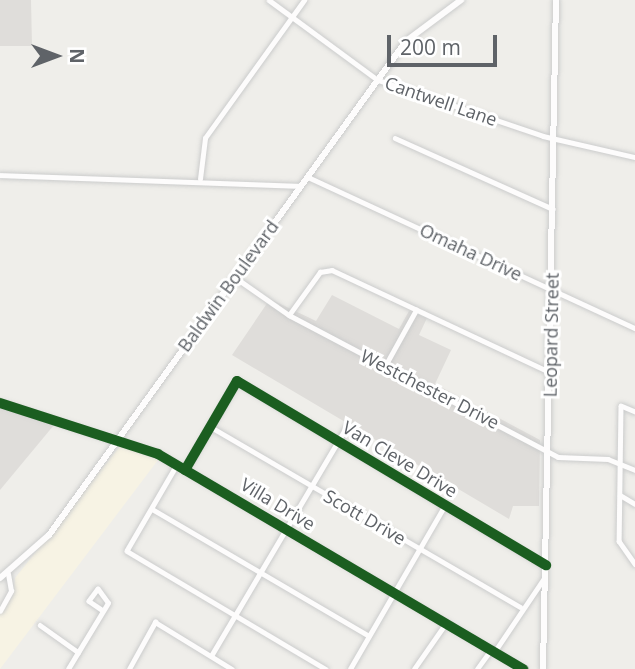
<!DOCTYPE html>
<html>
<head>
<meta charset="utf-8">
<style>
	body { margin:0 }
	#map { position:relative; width:635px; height:669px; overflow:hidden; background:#efeeea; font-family:"Open Sans",sans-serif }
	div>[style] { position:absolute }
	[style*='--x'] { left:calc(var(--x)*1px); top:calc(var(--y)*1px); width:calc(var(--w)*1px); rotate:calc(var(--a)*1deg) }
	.commercial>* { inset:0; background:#f7f3e4 }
	.industrial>* { inset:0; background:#dfddda }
	.roads { filter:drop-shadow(0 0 2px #cbcccc) drop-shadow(0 0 2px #cbcccc) }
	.minor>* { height:4.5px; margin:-2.25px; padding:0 2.25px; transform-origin:2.25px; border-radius:2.25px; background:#fdfcfc }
	.tertiary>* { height:5px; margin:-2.5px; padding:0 2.5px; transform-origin:2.5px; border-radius:2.5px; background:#fdfcfc }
	.secondary>* { height:6px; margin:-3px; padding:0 3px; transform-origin:3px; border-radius:3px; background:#fdfcfc }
	.cycleway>* { height:10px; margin:-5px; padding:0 5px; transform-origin:5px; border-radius:5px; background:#1b5e20 }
	span { translate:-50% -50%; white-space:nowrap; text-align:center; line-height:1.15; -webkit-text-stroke:6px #fff; paint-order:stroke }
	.street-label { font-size:18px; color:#5f6368 }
	.north { position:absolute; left:21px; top:21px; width:70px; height:70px; -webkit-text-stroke:5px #fff; paint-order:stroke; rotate:90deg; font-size:19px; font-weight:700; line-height:28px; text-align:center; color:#5f6368 }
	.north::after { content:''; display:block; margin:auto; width:24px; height:32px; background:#5f6368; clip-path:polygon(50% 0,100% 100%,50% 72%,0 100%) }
	.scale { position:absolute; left:387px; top:35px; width:110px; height:32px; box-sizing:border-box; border:4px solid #5f6368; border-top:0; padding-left:9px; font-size:21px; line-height:24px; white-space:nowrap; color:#5f6368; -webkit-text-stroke:5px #fff; paint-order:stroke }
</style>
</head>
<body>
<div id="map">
	<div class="commercial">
		<i style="clip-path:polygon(120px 446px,158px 460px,0 669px,0 614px,13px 596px,15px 578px)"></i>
	</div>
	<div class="industrial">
		<i style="clip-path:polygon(0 0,31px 0,32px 46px,0 46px)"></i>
		<i style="clip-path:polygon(332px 295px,399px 329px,409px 311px,427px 318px,419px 335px,451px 350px,435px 384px,540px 440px,539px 506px,513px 506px,509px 519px,232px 355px,270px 299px,316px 321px)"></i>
		<i style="clip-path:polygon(0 407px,54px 425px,0 490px)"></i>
	</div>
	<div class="roads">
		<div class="minor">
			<i style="--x:269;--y:0;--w:135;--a:36.3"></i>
			<i style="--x:378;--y:80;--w:174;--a:18.7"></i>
			<i style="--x:543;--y:136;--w:94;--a:12.9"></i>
			<i style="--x:395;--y:138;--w:173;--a:24.2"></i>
			<i style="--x:0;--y:175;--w:300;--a:2.1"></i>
			<i style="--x:308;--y:177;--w:360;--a:24.8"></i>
			<i style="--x:200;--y:179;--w:41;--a:-83"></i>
			<i style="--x:205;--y:138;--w:170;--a:-54.3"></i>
			<i style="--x:236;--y:278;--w:65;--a:34.9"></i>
			<i style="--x:289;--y:315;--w:304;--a:27.8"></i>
			<i style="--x:558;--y:457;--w:50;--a:2.3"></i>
			<i style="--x:608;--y:459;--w:29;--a:22"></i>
			<i style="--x:289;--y:315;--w:53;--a:-54.2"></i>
			<i style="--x:320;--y:272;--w:12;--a:-9"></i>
			<i style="--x:332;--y:270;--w:241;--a:25.1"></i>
			<i style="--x:385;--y:366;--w:64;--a:-61"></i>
			<i style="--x:635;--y:412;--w:15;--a:-157"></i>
			<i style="--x:621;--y:406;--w:135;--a:90.8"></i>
			<i style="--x:619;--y:541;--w:28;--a:55"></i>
			<i style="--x:211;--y:427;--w:358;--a:30.2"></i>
			<i style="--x:177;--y:465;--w:99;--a:120.2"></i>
			<i style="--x:127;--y:551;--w:231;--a:30.7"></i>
			<i style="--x:185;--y:470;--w:103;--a:-59.7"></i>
			<i style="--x:237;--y:381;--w:359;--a:30.9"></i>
			<i style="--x:620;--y:495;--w:17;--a:31"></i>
			<i style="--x:152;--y:509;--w:251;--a:30.3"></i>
			<i style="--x:0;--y:611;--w:23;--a:-61"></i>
			<i style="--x:11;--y:591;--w:17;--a:-100"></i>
			<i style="--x:40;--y:625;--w:47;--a:35.4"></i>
			<i style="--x:495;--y:651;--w:89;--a:-56"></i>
			<i style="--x:211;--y:656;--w:267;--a:-59.4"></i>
			<i style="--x:68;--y:669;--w:77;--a:-58.8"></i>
			<i style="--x:108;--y:603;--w:17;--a:-126"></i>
			<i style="--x:98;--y:589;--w:15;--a:127"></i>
			<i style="--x:89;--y:601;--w:14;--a:34"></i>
			<i style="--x:129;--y:669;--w:54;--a:-61"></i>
			<i style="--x:155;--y:622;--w:90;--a:31.4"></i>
			<i style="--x:350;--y:669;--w:190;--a:-59.9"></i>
			<i style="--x:414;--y:669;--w:56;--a:-55.2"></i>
			<i style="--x:477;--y:669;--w:24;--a:-54"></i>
		</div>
		<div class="tertiary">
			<i style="--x:0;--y:403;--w:166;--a:17.9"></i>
			<i style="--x:158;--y:454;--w:424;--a:30.5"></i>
		</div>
		<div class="secondary">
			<i style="--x:0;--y:578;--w:65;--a:-41.3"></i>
			<i style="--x:49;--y:535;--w:609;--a:-54.15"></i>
			<i style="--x:406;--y:41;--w:69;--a:-36.7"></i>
			<i style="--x:543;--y:669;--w:669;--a:-88.89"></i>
		</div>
	</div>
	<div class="cycleway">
		<i style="--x:0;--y:403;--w:166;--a:17.9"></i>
		<i style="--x:158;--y:454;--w:424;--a:30.5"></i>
		<i style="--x:185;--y:470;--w:103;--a:-59.7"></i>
		<i style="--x:237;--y:381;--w:360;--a:30.8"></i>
	</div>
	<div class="street-label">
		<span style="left:441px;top:101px;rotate:19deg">Cantwell Lane</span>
		<span style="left:471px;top:252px;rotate:25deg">Omaha Drive</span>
		<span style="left:228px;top:286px;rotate:-54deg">Baldwin Boulevard</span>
		<span style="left:551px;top:335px;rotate:-89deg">Leopard Street</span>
		<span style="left:430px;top:389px;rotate:27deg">Westchester Drive</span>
		<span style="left:400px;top:459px;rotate:31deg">Van Cleve Drive</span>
		<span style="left:278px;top:504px;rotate:31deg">Villa Drive</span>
		<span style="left:365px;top:517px;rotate:30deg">Scott Drive</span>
	</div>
	<div class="north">N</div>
	<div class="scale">200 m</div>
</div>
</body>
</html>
